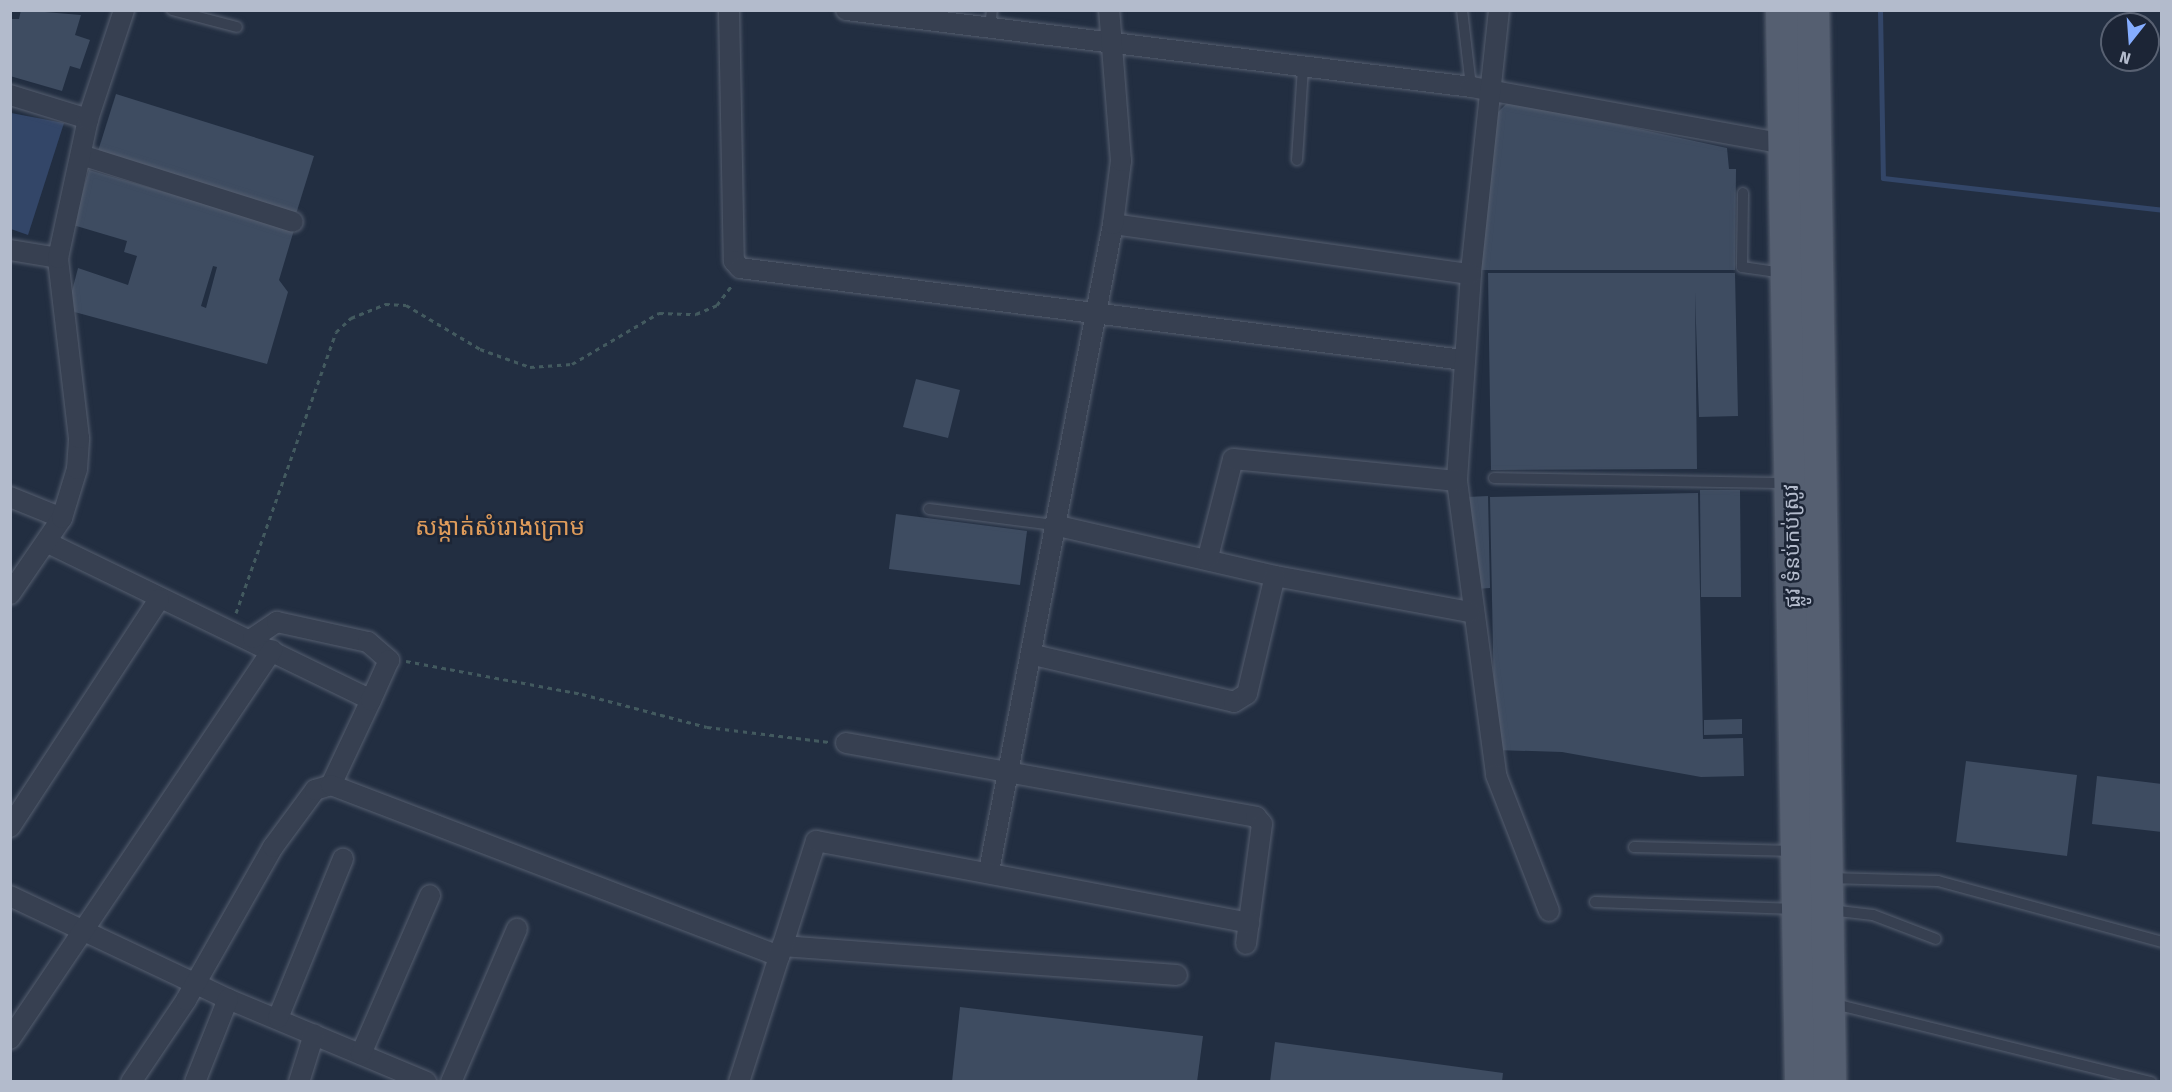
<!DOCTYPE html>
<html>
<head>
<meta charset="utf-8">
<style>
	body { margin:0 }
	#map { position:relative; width:2172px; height:1092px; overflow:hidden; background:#222e41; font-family:"Fira Sans","Noto Sans Khmer",sans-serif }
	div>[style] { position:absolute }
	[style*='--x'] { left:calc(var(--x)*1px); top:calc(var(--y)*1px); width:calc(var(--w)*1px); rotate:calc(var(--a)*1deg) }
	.water>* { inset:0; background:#334668 }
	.stream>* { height:5px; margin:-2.5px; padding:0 2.5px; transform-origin:2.5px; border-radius:2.5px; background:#334668 }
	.building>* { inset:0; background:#3e4c61 }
	.path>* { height:3px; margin-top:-1.5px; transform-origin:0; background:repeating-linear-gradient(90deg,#435a5f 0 4.5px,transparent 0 9px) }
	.roads { filter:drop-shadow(0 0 2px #555e6f) drop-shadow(0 0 2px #555e6f) }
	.lane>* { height:10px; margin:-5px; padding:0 5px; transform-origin:5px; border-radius:5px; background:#374051 }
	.street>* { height:20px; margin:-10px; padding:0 10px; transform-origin:10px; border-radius:10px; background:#374051 }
	.primary>* { height:32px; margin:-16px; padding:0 16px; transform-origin:16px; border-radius:16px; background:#555f71 }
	span { translate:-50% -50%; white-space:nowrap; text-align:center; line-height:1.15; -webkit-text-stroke:5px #1c2536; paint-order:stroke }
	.street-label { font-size:21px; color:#b3bbcc }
	.quarter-label { font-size:24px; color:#df9c5b }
	.frame { position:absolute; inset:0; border:12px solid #b3bbcc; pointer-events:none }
	.north { position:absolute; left:2100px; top:12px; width:60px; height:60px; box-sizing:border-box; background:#1c2536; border:2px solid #586172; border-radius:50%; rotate:197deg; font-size:16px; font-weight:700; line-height:24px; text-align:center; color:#b3bbcc }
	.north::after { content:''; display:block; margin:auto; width:21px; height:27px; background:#85adff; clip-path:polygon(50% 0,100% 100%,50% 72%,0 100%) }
</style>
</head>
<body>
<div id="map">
	<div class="water">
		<i style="clip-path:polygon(11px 113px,64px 123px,28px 235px,11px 229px)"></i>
	</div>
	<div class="stream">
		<i style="--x:1880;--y:10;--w:168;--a:89"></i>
		<i style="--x:1883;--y:178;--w:281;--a:6.5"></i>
	</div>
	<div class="building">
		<i style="clip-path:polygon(21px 10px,81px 15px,75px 35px,90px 40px,80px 69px,70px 66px,62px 91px,10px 76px,10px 19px,19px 19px)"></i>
		<i style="clip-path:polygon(116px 94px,314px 156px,296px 214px,98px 151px)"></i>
		<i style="clip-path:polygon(1509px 101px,1727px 148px,1729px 169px,1736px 169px,1735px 270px,1480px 270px,1496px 114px)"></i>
		<i style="clip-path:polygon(evenodd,89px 170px,294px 230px,279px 280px,288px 292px,267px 364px,67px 310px,78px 268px,128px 285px,137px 256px,124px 252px,127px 241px,73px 225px,89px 170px,213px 266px,217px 267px,206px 308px,201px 306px,213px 266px)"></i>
		<i style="clip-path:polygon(1488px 273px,1735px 273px,1738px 416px,1699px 417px,1695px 292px,1697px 469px,1491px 470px)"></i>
		<i style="clip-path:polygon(916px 379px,960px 390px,948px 438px,903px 427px)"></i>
		<i style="clip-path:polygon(1700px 490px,1740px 490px,1741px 597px,1701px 597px)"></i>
		<i style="clip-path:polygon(1698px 493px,1703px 739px,1743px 738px,1744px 776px,1701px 777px,1562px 752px,1495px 750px,1490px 497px)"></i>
		<i style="clip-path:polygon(1488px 496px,1490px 588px,1476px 589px,1467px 497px)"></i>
		<i style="clip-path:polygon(896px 514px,1027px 531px,1020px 585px,889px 569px)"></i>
		<i style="clip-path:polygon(1742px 719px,1742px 734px,1704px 735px,1704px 720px)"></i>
		<i style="clip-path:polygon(1966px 761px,2077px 775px,2067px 856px,1956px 842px)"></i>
		<i style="clip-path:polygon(2097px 776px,2162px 784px,2162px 832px,2092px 824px)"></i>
		<i style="clip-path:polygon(960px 1007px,1203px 1036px,1197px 1082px,952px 1082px)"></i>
		<i style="clip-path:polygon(1275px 1042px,1503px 1073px,1502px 1082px,1270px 1082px)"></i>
	</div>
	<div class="path">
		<i style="--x:236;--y:613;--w:298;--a:-70.4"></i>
		<i style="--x:336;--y:332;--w:21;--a:-43"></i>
		<i style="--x:351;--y:318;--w:37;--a:-22"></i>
		<i style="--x:385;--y:304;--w:21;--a:3"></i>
		<i style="--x:406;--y:305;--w:86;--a:30.7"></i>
		<i style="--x:480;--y:349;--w:53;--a:19.8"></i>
		<i style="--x:530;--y:367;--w:42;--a:-4.1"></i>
		<i style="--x:572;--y:364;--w:101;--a:-30.4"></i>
		<i style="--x:659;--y:313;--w:37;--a:2"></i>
		<i style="--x:696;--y:314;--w:23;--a:-23"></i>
		<i style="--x:717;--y:305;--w:26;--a:-53"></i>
		<i style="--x:406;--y:661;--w:179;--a:10.6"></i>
		<i style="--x:582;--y:694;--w:129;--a:14.8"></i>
		<i style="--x:707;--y:727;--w:123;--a:7"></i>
	</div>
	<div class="roads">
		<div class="lane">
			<i style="--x:172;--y:10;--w:67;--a:14.7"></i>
			<i style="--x:1462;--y:10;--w:78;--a:83.3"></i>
			<i style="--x:990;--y:28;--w:18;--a:-84"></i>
			<i style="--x:1297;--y:160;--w:94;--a:-86.3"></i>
			<i style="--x:1743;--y:193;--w:74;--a:90.8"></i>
			<i style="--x:1742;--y:267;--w:41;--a:8.3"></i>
			<i style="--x:1494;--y:478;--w:294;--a:1"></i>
			<i style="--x:929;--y:509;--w:126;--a:7.3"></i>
			<i style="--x:1634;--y:847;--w:161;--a:1.4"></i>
			<i style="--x:1828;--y:878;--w:110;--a:1.6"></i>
			<i style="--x:1938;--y:881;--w:232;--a:15.2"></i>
			<i style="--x:1595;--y:902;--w:201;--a:2"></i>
			<i style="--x:1830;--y:910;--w:43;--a:6.6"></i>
			<i style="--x:1873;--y:915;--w:67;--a:20.9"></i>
			<i style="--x:1831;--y:1003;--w:330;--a:13.9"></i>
		</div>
		<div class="street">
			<i style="--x:729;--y:10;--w:251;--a:88.9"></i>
			<i style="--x:734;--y:261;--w:9;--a:49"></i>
			<i style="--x:740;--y:268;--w:729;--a:7.25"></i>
			<i style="--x:846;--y:10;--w:630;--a:7.02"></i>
			<i style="--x:1471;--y:87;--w:329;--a:10.3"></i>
			<i style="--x:1499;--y:10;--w:265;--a:96.1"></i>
			<i style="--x:1471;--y:274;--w:207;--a:93.9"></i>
			<i style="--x:1457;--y:481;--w:297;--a:82.4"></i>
			<i style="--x:1496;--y:775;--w:146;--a:68.7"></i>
			<i style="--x:10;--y:95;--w:82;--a:17.1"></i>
			<i style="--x:81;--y:155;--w:222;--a:17.5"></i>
			<i style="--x:1113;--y:224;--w:361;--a:8"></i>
			<i style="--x:10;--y:250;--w:49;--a:9.5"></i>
			<i style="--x:10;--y:497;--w:56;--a:22"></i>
			<i style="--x:1054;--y:525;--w:227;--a:13"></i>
			<i style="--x:1275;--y:576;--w:198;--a:10.5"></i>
			<i style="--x:46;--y:542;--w:361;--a:25.9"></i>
			<i style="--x:371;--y:700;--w:94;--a:115.2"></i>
			<i style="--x:1208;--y:557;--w:101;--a:-75.7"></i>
			<i style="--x:1233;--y:459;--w:225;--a:5.6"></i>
			<i style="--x:10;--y:594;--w:92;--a:-55.6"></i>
			<i style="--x:62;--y:518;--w:51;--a:-73"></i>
			<i style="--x:77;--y:469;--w:31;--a:-86"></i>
			<i style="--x:79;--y:438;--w:181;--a:-96.7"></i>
			<i style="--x:58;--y:258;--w:142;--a:-77.8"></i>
			<i style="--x:88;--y:119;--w:115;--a:-71.7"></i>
			<i style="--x:253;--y:638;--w:29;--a:-34"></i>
			<i style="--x:277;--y:622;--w:93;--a:12.4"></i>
			<i style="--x:368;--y:642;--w:28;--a:41"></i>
			<i style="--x:389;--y:660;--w:44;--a:114.2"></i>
			<i style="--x:1034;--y:655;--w:205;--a:13.2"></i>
			<i style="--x:1234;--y:702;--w:15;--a:-32"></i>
			<i style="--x:1247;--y:694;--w:121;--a:-76.7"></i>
			<i style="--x:846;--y:743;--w:417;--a:10.2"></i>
			<i style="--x:1256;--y:817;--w:9;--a:49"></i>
			<i style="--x:1262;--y:824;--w:121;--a:97.6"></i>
			<i style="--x:10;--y:827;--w:272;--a:-56.8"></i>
			<i style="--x:989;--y:871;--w:659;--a:-79.15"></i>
			<i style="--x:1113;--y:224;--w:64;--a:-82.8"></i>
			<i style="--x:1121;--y:161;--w:151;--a:-94.5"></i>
			<i style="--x:10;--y:896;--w:241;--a:25.3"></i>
			<i style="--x:228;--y:999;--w:215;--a:22.7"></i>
			<i style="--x:782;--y:946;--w:396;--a:4.2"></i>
			<i style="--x:278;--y:1018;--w:172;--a:-67.8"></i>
			<i style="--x:10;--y:1039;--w:469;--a:-56"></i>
			<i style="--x:361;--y:1054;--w:173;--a:-66.5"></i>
			<i style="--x:131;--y:1082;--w:99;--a:-56.1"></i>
			<i style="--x:186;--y:1000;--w:176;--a:-60.4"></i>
			<i style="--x:273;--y:847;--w:71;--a:-53.6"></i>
			<i style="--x:315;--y:790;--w:17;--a:-17"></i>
			<i style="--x:331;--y:785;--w:480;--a:20.9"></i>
			<i style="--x:195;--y:1082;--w:89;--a:-68.3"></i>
			<i style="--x:299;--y:1082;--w:50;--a:-72.6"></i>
			<i style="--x:451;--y:1082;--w:167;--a:-66.7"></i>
			<i style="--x:739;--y:1082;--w:253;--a:-72.3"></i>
			<i style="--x:816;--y:841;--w:441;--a:10.7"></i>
		</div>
		<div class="primary">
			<i style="--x:1782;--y:10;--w:1072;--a:88.98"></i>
			<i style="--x:1813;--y:10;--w:1072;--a:89.09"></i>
		</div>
	</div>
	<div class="street-label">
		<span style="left:1792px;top:546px;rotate:-91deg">ផ្លូវ ទំនប់កប់ស្រូវ</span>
	</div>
	<div class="quarter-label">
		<span style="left:500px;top:528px">សង្កាត់សំរោងក្រោម</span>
	</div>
	<div class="frame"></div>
	<div class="north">N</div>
</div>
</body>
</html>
